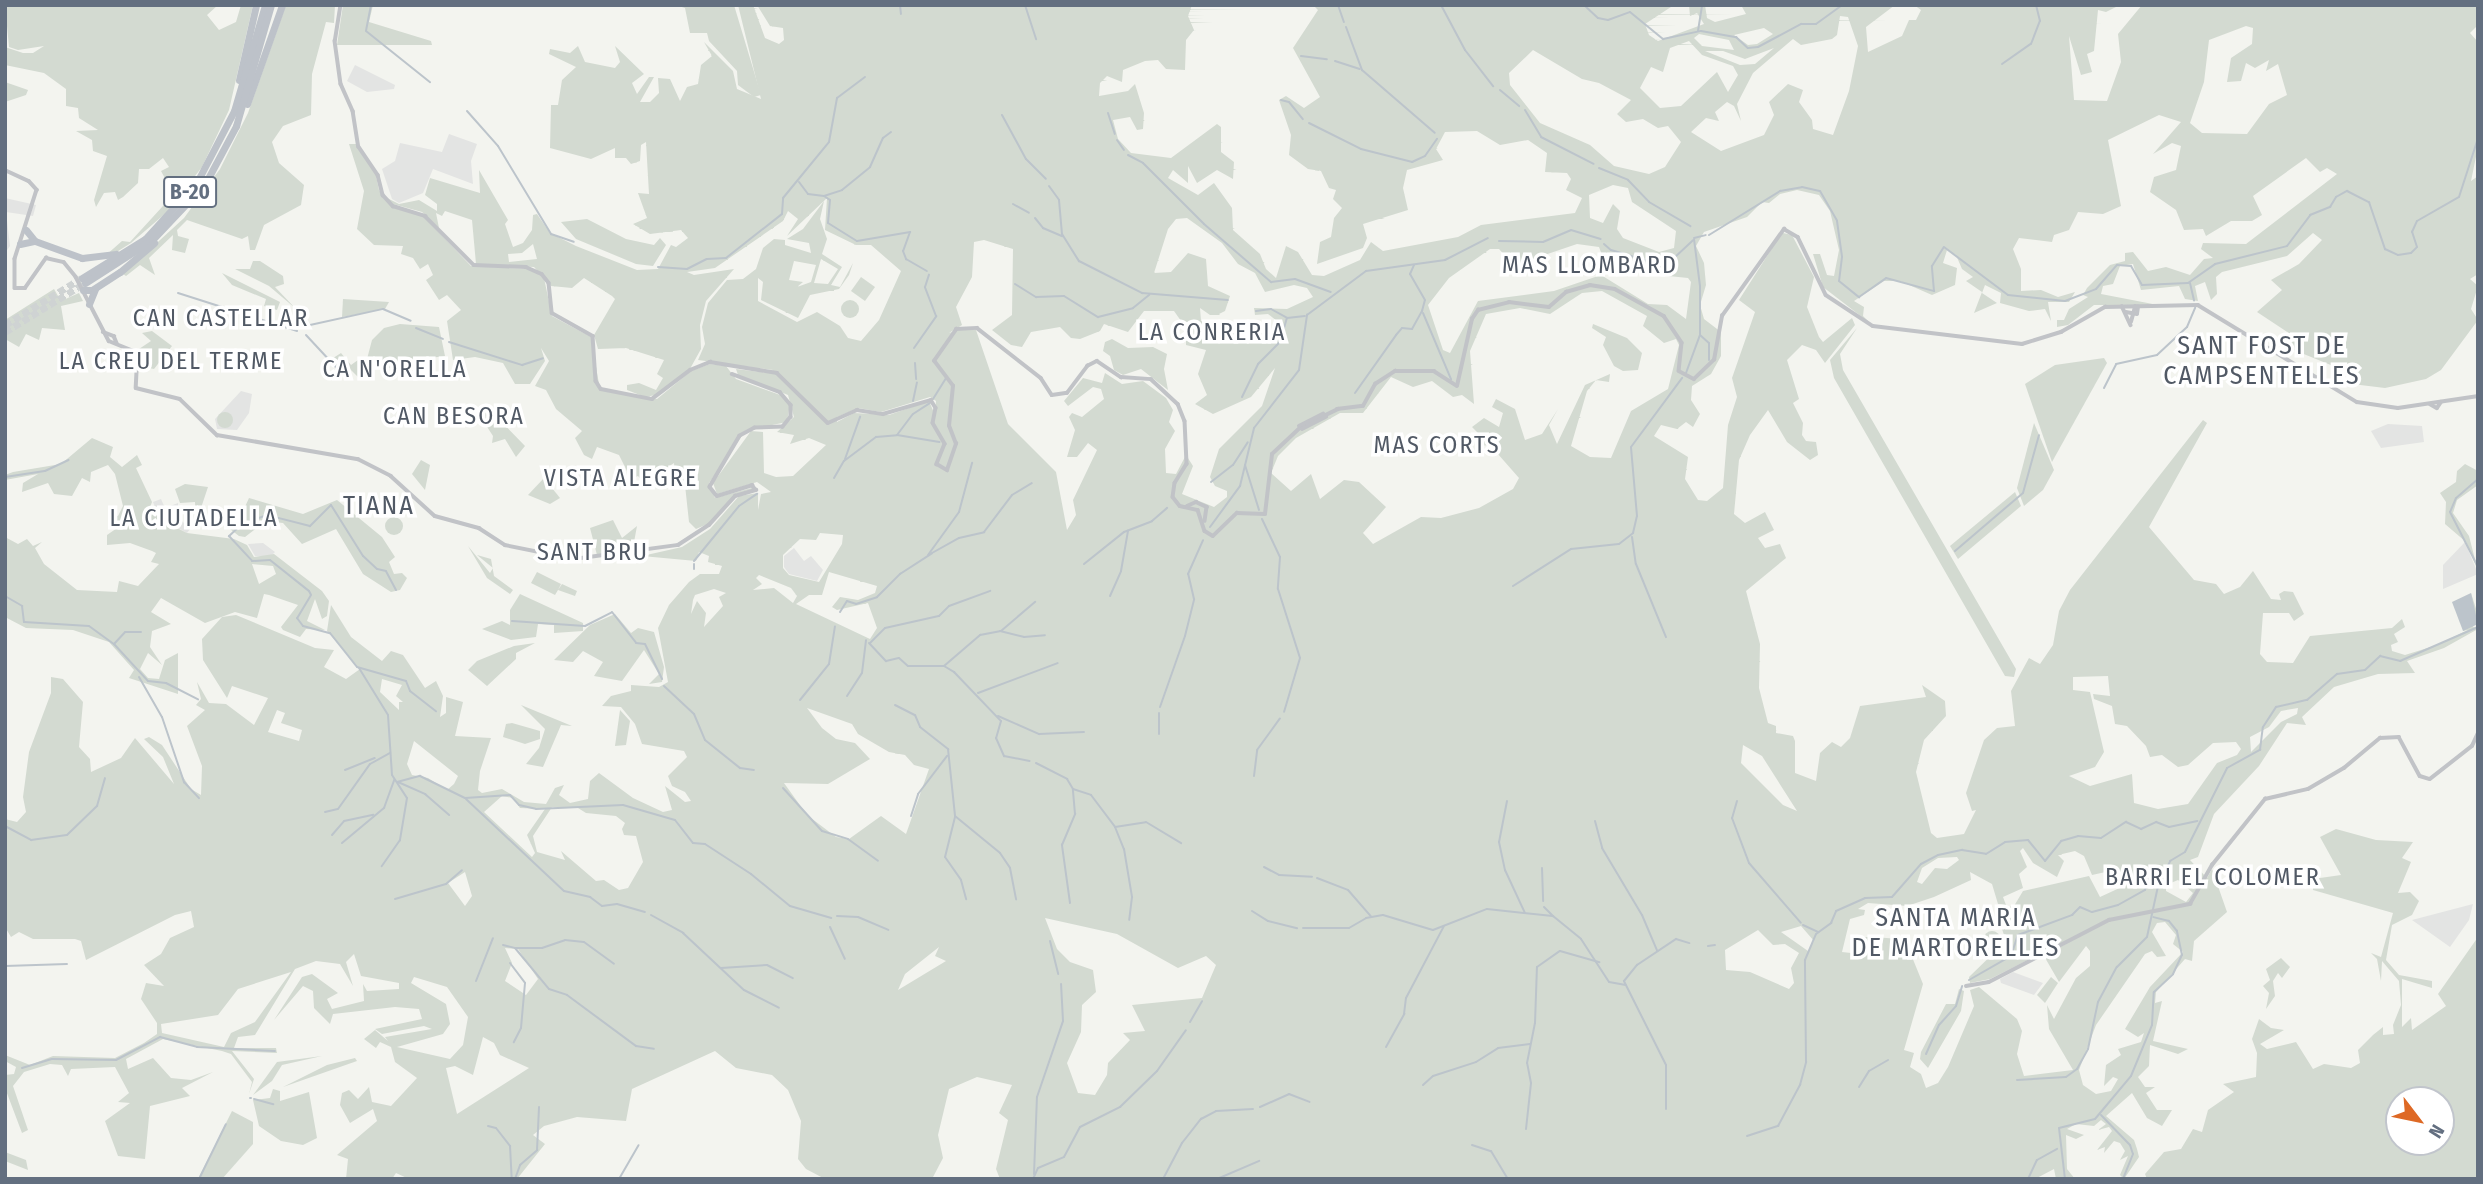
<!DOCTYPE html>
<html>
<head>
<meta charset="utf-8">
<style>
	body { margin:0 }
	#map { position:relative; width:2483px; height:1184px; overflow:hidden; background:#f3f4ef; font-family:"Fira Sans Condensed",sans-serif }
	div>[style] { position:absolute }
	[style*='--x'] { left:calc(var(--x)*1px); top:calc(var(--y)*1px); width:calc(var(--w)*1px); rotate:calc(var(--a)*1deg) }
	.built>* { inset:0; background:#e3e4e3 }
	.green>* { inset:0; background:#d3dad1 }
	.round { border-radius:50% }
	.water>* { inset:0; background:#bcc4cb }
	.stream>* { height:2px; margin:-1px; padding:0 1px; transform-origin:1px; border-radius:1px; background:#bcc4cb }
	.highway-tunnel>* { height:7px; margin-top:-3.5px; transform-origin:0; background:repeating-linear-gradient(90deg,#cfd3d3 0 7px,transparent 0 10.5px) }
	.minor>* { height:3.5px; margin:-1.75px; padding:0 1.75px; transform-origin:1.75px; border-radius:1.75px; background:#c1c3c7 }
	.highway>* { height:7px; margin:-3.5px; padding:0 3.5px; transform-origin:3.5px; border-radius:3.5px; background:#bdc2c9 }
	span { translate:-50% -50%; white-space:nowrap; text-align:center; line-height:1.15; -webkit-text-stroke:7px #fff; paint-order:stroke }
	.shield-label span { padding:2px 5px; background:#fff; border:2px solid; border-radius:5px; -webkit-text-stroke-width:0 }
	.shield-label { font-size:21px; color:#636f80; font-weight:700 }
	.neighbourhood-label { font-size:24px; color:#515965; letter-spacing:2px }
	.quarter-label { font-size:26px; color:#515965; letter-spacing:2px }
	.frame { position:absolute; inset:0; border:7px solid #636f80; pointer-events:none }
	.north { position:absolute; left:2385px; top:1086px; width:70px; height:70px; box-sizing:border-box; background:#fff; border:2px solid #c1c5cc; border-radius:50%; rotate:122deg; font-size:19px; font-weight:700; line-height:28px; text-align:center; color:#636f80 }
	.north::after { content:''; display:block; margin:auto; width:24px; height:32px; background:#de6925; clip-path:polygon(50% 0,100% 100%,50% 72%,0 100%) }
</style>
</head>
<body>
<div id="map">
	<div class="built">
		<i style="clip-path:polygon(355px 65px,395px 85px,394px 89px,367px 92px,347px 81px)"></i>
		<i style="clip-path:polygon(449px 134px,477px 144px,471px 161px,473px 184px,433px 169px,423px 193px,399px 203px,392px 199px,382px 169px,395px 161px,400px 143px,442px 152px)"></i>
		<i style="clip-path:polygon(5px 198px,36px 205px,33px 216px,6px 212px,10px 246px,5px 253px)"></i>
		<i style="clip-path:polygon(241px 391px,252px 394px,249px 413px,237px 430px,217px 429px,215px 419px)"></i>
		<i style="clip-path:polygon(2388px 424px,2422px 426px,2424px 442px,2381px 448px,2371px 431px)"></i>
		<i style="clip-path:polygon(161px 499px,165px 508px,178px 503px,178px 517px,190px 529px,187px 533px,153px 514px,157px 512px,153px 502px)"></i>
		<i style="clip-path:polygon(2465px 542px,2478px 574px,2443px 589px,2443px 565px)"></i>
		<i style="clip-path:polygon(263px 543px,275px 552px,271px 556px,255px 556px,248px 544px)"></i>
		<i style="clip-path:polygon(794px 548px,804px 561px,811px 556px,823px 570px,817px 581px,789px 574px,784px 567px,784px 556px)"></i>
		<i style="clip-path:polygon(2473px 904px,2469px 920px,2450px 947px,2412px 920px)"></i>
		<i style="clip-path:polygon(2013px 972px,2043px 983px,2034px 995px,2001px 983px,2000px 979px)"></i>
	</div>
	<div class="green">
		<i style="clip-path:polygon(5px 5px,218px 5px,207px 15px,219px 30px,236px 22px,241px 5px,253px 5px,229px 110px,202px 167px,167px 212px,131px 243px,115px 253px,105px 256px,122px 241px,130px 242px,184px 183px,169px 186px,161px 171px,169px 167px,163px 158px,149px 169px,139px 169px,138px 183px,123px 197px,118px 200px,115px 192px,104px 193px,96px 207px,94px 200px,107px 156px,93px 151px,92px 140px,76px 131px,98px 130px,79px 118px,78px 108px,66px 106px,66px 89px,44px 73px,5px 65px,5px 47px,23px 53px,33px 53px,44px 46px,18px 50px,9px 47px)"></i>
		<i style="clip-path:polygon(286px 5px,335px 5px,334px 23px,326px 22px,312px 74px,311px 115px,283px 126px,272px 142px,279px 163px,304px 185px,301px 205px,264px 225px,255px 250px,250px 250px,248px 236px,242px 239px,187px 220px,177px 230px,178px 236px,189px 239px,185px 253px,172px 250px,173px 235px,149px 258px,155px 275px,140px 265px,126px 276px,123px 274px,184px 218px,220px 169px,248px 113px)"></i>
		<i style="clip-path:polygon(343px 5px,373px 5px,369px 22px,431px 41px,432px 45px,337px 45px)"></i>
		<i style="clip-path:polygon(675px 5px,734px 5px,761px 95px,754px 97px,738px 85px,737px 71px,709px 41px,707px 33px,690px 33px,685px 8px)"></i>
		<i style="clip-path:polygon(evenodd,738px 5px,753px 5px,765px 38px,779px 44px,784px 40px,783px 28px,770px 26px,757px 5px,1192px 5px,1188px 16px,1194px 30px,1186px 40px,1185px 70px,1166px 69px,1158px 60px,1145px 61px,1123px 70px,1122px 82px,1107px 76px,1100px 83px,1099px 96px,1128px 91px,1135px 84px,1144px 113px,1143px 129px,1137px 130px,1130px 117px,1113px 120px,1118px 139px,1131px 153px,1171px 158px,1217px 124px,1221px 127px,1221px 152px,1234px 162px,1233px 179px,1217px 170px,1197px 183px,1188px 166px,1188px 183px,1173px 170px,1168px 178px,1198px 195px,1214px 183px,1232px 208px,1233px 230px,1260px 254px,1266px 269px,1276px 278px,1286px 246px,1298px 252px,1312px 275px,1324px 276px,1360px 260px,1371px 242px,1383px 251px,1458px 237px,1481px 225px,1575px 213px,1582px 198px,1566px 190px,1571px 179px,1567px 173px,1545px 172px,1547px 153px,1528px 140px,1500px 145px,1477px 131px,1445px 132px,1436px 149px,1443px 160px,1407px 170px,1403px 188px,1408px 210px,1363px 224px,1367px 238px,1363px 248px,1317px 264px,1320px 242px,1331px 237px,1334px 218px,1342px 208px,1333px 199px,1336px 190px,1329px 188px,1321px 171px,1308px 169px,1289px 155px,1291px 135px,1279px 100px,1286px 96px,1304px 108px,1320px 97px,1293px 48px,1318px 10px,1313px 5px,1674px 5px,1645px 24px,1649px 35px,1658px 41px,1704px 24px,1697px 13px,1690px 16px,1689px 5px,1705px 5px,1707px 18px,1715px 22px,1746px 14px,1741px 5px,1895px 5px,1866px 27px,1868px 52px,1902px 36px,1909px 20px,1916px 20px,1921px 10px,1914px 5px,2120px 5px,2106px 12px,2098px 10px,2094px 51px,2087px 54px,2092px 72px,2081px 75px,2069px 36px,2074px 100px,2107px 101px,2121px 62px,2118px 34px,2142px 5px,2478px 5px,2478px 25px,2470px 33px,2478px 42px,2478px 147px,2471px 181px,2478px 176px,2478px 274px,2470px 279px,2478px 286px,2471px 309px,2478px 320px,2441px 370px,2426px 379px,2385px 388px,2352px 384px,2356px 377px,2343px 370px,2289px 348px,2295px 337px,2257px 312px,2282px 290px,2271px 280px,2299px 264px,2322px 240px,2313px 233px,2287px 256px,2222px 272px,2216px 277px,2217px 294px,2211px 300px,2205px 282px,2195px 286px,2198px 301px,2185px 299px,2179px 286px,2141px 290px,2133px 264px,2120px 266px,2113px 284px,2103px 286px,2101px 294px,2158px 305px,2094px 305px,2068px 325px,2057px 327px,2057px 320px,2064px 320px,2069px 309px,2088px 297px,2083px 295px,2087px 288px,2110px 265px,2125px 261px,2125px 253px,2133px 252px,2148px 271px,2166px 267px,2190px 275px,2204px 259px,2213px 258px,2201px 249px,2203px 243px,2246px 244px,2337px 174px,2327px 168px,2320px 172px,2306px 158px,2253px 196px,2262px 215px,2252px 221px,2231px 221px,2206px 236px,2203px 229px,2184px 230px,2176px 210px,2150px 192px,2154px 177px,2176px 170px,2181px 146px,2172px 143px,2153px 154px,2181px 122px,2159px 115px,2108px 140px,2121px 206px,2103px 214px,2078px 212px,2069px 230px,2054px 235px,2052px 242px,2019px 238px,2013px 249px,2021px 269px,2021px 291px,2041px 290px,2058px 297px,2075px 292px,2069px 302px,2048px 302px,2051px 321px,2045px 309px,2029px 311px,2000px 303px,2001px 293px,1985px 285px,1982px 293px,1997px 303px,1974px 313px,1982px 292px,1966px 281px,1973px 277px,1962px 269px,1956px 255px,1947px 250px,1943px 263px,1957px 268px,1955px 285px,1932px 295px,1900px 281px,1884px 281px,1854px 301px,1864px 307px,1863px 316px,1871px 324px,1823px 287px,1813px 254px,1820px 254px,1827px 275px,1834px 276px,1839px 250px,1830px 211px,1819px 195px,1797px 190px,1780px 194px,1769px 203px,1762px 202px,1747px 217px,1704px 232px,1696px 246px,1704px 263px,1706px 285px,1700px 305px,1704px 319px,1721px 332px,1721px 356px,1711px 374px,1692px 386px,1691px 400px,1700px 414px,1693px 427px,1686px 422px,1677px 429px,1661px 425px,1654px 436px,1688px 457px,1685px 479px,1698px 500px,1707px 501px,1723px 488px,1728px 425px,1737px 397px,1732px 378px,1755px 312px,1739px 300px,1776px 242px,1783px 233px,1792px 235px,1814px 277px,1807px 307px,1819px 337px,1823px 342px,1852px 318px,1855px 325px,1825px 363px,1816px 350px,1802px 345px,1787px 360px,1799px 399px,1793px 403px,1803px 423px,1802px 435px,1806px 441px,1816px 442px,1818px 455px,1810px 460px,1787px 442px,1768px 410px,1750px 435px,1739px 460px,1734px 514px,1745px 523px,1765px 512px,1774px 530px,1758px 538px,1765px 548px,1780px 544px,1786px 558px,1746px 591px,1760px 644px,1759px 688px,1768px 723px,1776px 726px,1776px 733px,1793px 736px,1795px 741px,1795px 773px,1816px 781px,1820px 753px,1832px 742px,1841px 747px,1850px 738px,1860px 706px,1926px 697px,1922px 685px,1945px 701px,1946px 716px,1924px 740px,1916px 772px,1931px 833px,1937px 838px,1964px 834px,1976px 810px,1972px 811px,1966px 793px,1984px 740px,1997px 728px,2015px 726px,2011px 691px,2029px 658px,2040px 664px,2053px 645px,2059px 611px,2070px 590px,2203px 420px,2207px 423px,2149px 527px,2194px 580px,2216px 584px,2224px 594px,2240px 587px,2253px 571px,2271px 599px,2281px 600px,2279px 594px,2284px 591px,2293px 592px,2304px 614px,2294px 621px,2289px 613px,2263px 613px,2260px 654px,2267px 662px,2293px 663px,2310px 636px,2392px 628px,2402px 619px,2405px 627px,2394px 634px,2398px 642px,2391px 645px,2392px 651px,2405px 655px,2437px 645px,2468px 630px,2463px 631px,2471px 593px,2478px 615px,2473px 627px,2478px 629px,2444px 648px,2407px 661px,2415px 673px,2378px 674px,2334px 687px,2302px 717px,2306px 725px,2287px 723px,2259px 766px,2214px 814px,2198px 857px,2190px 860px,2207px 878px,2212px 869px,2227px 912px,2194px 941px,2192px 961px,2185px 959px,2156px 992px,2155px 1003px,2162px 1001px,2153px 1041px,2188px 1049px,2178px 1054px,2150px 1045px,2149px 1066px,2138px 1077px,2145px 1087px,2155px 1087px,2146px 1093px,2157px 1110px,2172px 1110px,2162px 1126px,2147px 1118px,2132px 1093px,2106px 1116px,2134px 1140px,2137px 1149px,2139px 1157px,2124px 1179px,2120px 1175px,2128px 1156px,2120px 1160px,2125px 1151px,2120px 1143px,2114px 1141px,2104px 1153px,2105px 1147px,2097px 1150px,2112px 1131px,2109px 1127px,2098px 1130px,2106px 1124px,2101px 1120px,2094px 1126px,2076px 1124px,2067px 1129px,2084px 1135px,2076px 1139px,2066px 1135px,2067px 1169px,2075px 1179px,2056px 1179px,2054px 1169px,2035px 1179px,1000px 1179px,996px 1169px,1008px 1120px,999px 1113px,1012px 1085px,977px 1077px,949px 1089px,938px 1135px,943px 1158px,932px 1179px,825px 1179px,806px 1169px,798px 1159px,801px 1121px,788px 1090px,772px 1075px,736px 1068px,715px 1051px,632px 1089px,626px 1121px,577px 1117px,544px 1126px,533px 1135px,545px 1144px,517px 1179px,409px 1179px,396px 1173px,392px 1179px,346px 1179px,348px 1159px,337px 1155px,377px 1121px,373px 1109px,350px 1123px,340px 1105px,342px 1093px,349px 1090px,358px 1099px,369px 1087px,372px 1102px,391px 1106px,417px 1078px,395px 1062px,391px 1047px,380px 1042px,376px 1048px,364px 1039px,375px 1030px,388px 1041px,385px 1037px,432px 1029px,424px 1026px,382px 1034px,375px 1029px,422px 1019px,419px 1009px,395px 1007px,333px 1014px,330px 1024px,314px 1008px,313px 991px,303px 986px,274px 1020px,302px 977px,312px 974px,338px 993px,327px 999px,332px 1009px,364px 1001px,363px 984px,367px 991px,399px 989px,399px 983px,361px 976px,354px 954px,346px 962px,353px 986px,340px 964px,316px 961px,295px 969px,255px 1035px,238px 1037px,234px 1048px,276px 1048px,277px 1053px,232px 1051px,254px 1079px,249px 1094px,252px 1082px,231px 1054px,222px 1051px,163px 1039px,126px 1059px,128px 1069px,153px 1058px,171px 1078px,191px 1080px,213px 1072px,182px 1088px,190px 1096px,150px 1106px,145px 1159px,118px 1156px,105px 1121px,130px 1103px,118px 1102px,129px 1093px,115px 1067px,71px 1069px,68px 1076px,62px 1065px,50px 1064px,24px 1072px,13px 1086px,28px 1130px,22px 1133px,5px 1088px,5px 1075px,14px 1074px,16px 1067px,5px 1061px,5px 1055px,30px 1065px,53px 1056px,115px 1058px,144px 1043px,157px 1034px,157px 1023px,141px 999px,146px 983px,164px 986px,144px 965px,161px 954px,170px 938px,194px 927px,191px 911px,175px 915px,86px 960px,81px 941px,75px 939px,33px 939px,19px 932px,11px 937px,5px 927px,5px 819px,17px 822px,26px 812px,23px 797px,29px 752px,51px 693px,51px 677px,63px 679px,83px 702px,79px 747px,90px 759px,91px 772px,121px 758px,135px 738px,174px 784px,163px 757px,144px 739px,149px 737px,162px 745px,191px 789px,201px 795px,202px 766px,187px 726px,205px 710px,196px 705px,201px 699px,197px 682px,209px 703px,226px 704px,254px 725px,268px 698px,232px 686px,227px 698px,203px 660px,202px 639px,222px 617px,236px 615px,315px 648px,334px 650px,324px 667px,346px 679px,360px 669px,327px 631px,331px 605px,351px 637px,382px 661px,391px 651px,403px 655px,425px 688px,436px 681px,443px 696px,440px 717px,446px 713px,446px 697px,463px 702px,455px 736px,491px 738px,480px 771px,478px 790px,482px 793px,502px 789px,524px 802px,546px 804px,555px 788px,564px 785px,559px 795px,570px 803px,588px 799px,590px 781px,599px 773px,633px 798px,663px 812px,672px 810px,665px 786px,685px 802px,691px 801px,685px 792px,672px 786px,668px 776px,687px 757px,684px 751px,642px 744px,635px 724px,621px 707px,602px 706px,611px 696px,631px 691px,631px 685px,659px 687px,668px 682px,658px 628px,669px 605px,689px 582px,700px 574px,719px 574px,722px 566px,708px 562px,709px 556px,699px 552px,696px 561px,642px 556px,682px 547px,710px 529px,739px 496px,758px 493px,758px 510px,761px 494px,771px 492px,757px 482px,717px 494px,713px 483px,751px 431px,763px 432px,764px 473px,776px 477px,793px 476px,826px 445px,809px 438px,790px 444px,794px 435px,777px 432px,794px 417px,788px 395px,738px 375px,736px 369px,769px 373px,773px 370px,698px 360px,705px 344px,702px 327px,708px 303px,727px 280px,743px 279px,756px 269px,763px 248px,774px 239px,785px 240px,785px 245px,811px 253px,809px 243px,787px 239px,803px 229px,824px 201px,820px 219px,827px 239px,822px 254px,842px 267px,831px 285px,840px 287px,853px 263px,849px 275px,839px 289px,810px 295px,798px 318px,761px 300px,763px 282px,758px 278px,758px 301px,797px 322px,817px 312px,840px 326px,848px 338px,861px 341px,879px 320px,901px 271px,871px 245px,856px 245px,825px 230px,827px 198px,787px 236px,798px 219px,788px 211px,783px 221px,715px 268px,687px 272px,694px 275px,734px 269px,706px 301px,700px 325px,701px 349px,691px 367px,661px 394px,645px 397px,627px 390px,627px 385px,639px 383px,656px 390px,663px 378px,657px 374px,664px 360px,626px 348px,598px 349px,594px 335px,615px 299px,612px 296px,584px 278px,572px 288px,551px 286px,534px 267px,476px 264px,472px 220px,445px 211px,442px 216px,436px 213px,439px 228px,422px 212px,393px 204px,385px 197px,399px 204px,419px 200px,437px 211px,437px 204px,425px 195px,430px 178px,480px 193px,479px 170px,508px 220px,505px 224px,513px 247px,523px 243px,532px 230px,533px 215px,537px 214px,550px 233px,576px 246px,637px 270px,658px 269px,671px 245px,676px 247px,688px 238px,681px 230px,650px 234px,633px 224px,647px 218px,638px 193px,649px 194px,646px 142px,641px 145px,640px 161px,631px 164px,626px 158px,615px 158px,615px 148px,591px 159px,550px 148px,551px 105px,558px 105px,562px 80px,576px 67px,549px 54px,550px 49px,570px 53px,578px 46px,585px 62px,615px 68px,620px 62px,615px 46px,644px 74px,632px 83px,637px 94px,649px 77px,654px 77px,640px 102px,650px 102px,659px 93px,658px 78px,670px 79px,680px 101px,687px 87px,698px 84px,701px 65px,712px 56px,704px 42px,733px 71px,737px 89px,761px 99px,738px 5px,1840px 16px,1848px 17px,1858px 46px,1849px 91px,1833px 135px,1813px 129px,1812px 120px,1799px 102px,1803px 90px,1788px 84px,1769px 102px,1774px 115px,1764px 135px,1721px 151px,1691px 132px,1706px 118px,1719px 121px,1715px 112px,1727px 102px,1734px 106px,1741px 121px,1737px 104px,1753px 73px,1793px 39px,1801px 45px,1832px 39px,1837px 35px,1840px 16px,738px 5px,2246px 26px,2253px 28px,2252px 44px,2231px 58px,2227px 82px,2241px 81px,2246px 63px,2255px 68px,2269px 60px,2266px 71px,2278px 64px,2287px 95px,2269px 104px,2247px 134px,2202px 133px,2190px 123px,2204px 82px,2209px 40px,2246px 26px,738px 5px,1764px 28px,1773px 34px,1757px 44px,1748px 45px,1734px 35px,1764px 28px,738px 5px,1699px 34px,1729px 40px,1734px 50px,1702px 46px,1694px 38px,1699px 34px,738px 5px,1689px 41px,1702px 55px,1733px 66px,1738px 75px,1728px 92px,1717px 72px,1681px 106px,1660px 108px,1640px 88px,1651px 67px,1663px 72px,1670px 48px,1689px 41px,738px 5px,1774px 48px,1755px 64px,1740px 65px,1705px 51px,1723px 51px,1745px 59px,1774px 48px,738px 5px,1533px 50px,1582px 79px,1599px 83px,1631px 100px,1617px 114px,1626px 122px,1643px 119px,1658px 128px,1668px 126px,1681px 142px,1665px 167px,1649px 174px,1614px 166px,1590px 145px,1540px 123px,1510px 85px,1509px 73px,1533px 50px,738px 5px,1613px 185px,1628px 188px,1632px 202px,1676px 231px,1674px 248px,1659px 252px,1623px 238px,1617px 229px,1620px 211px,1613px 204px,1603px 223px,1590px 218px,1589px 195px,1613px 185px,738px 5px,1187px 218px,1222px 243px,1238px 264px,1255px 273px,1265px 292px,1294px 285px,1307px 288px,1313px 297px,1287px 309px,1254px 308px,1255px 315px,1268px 314px,1277px 321px,1278px 328px,1266px 337px,1255px 329px,1238px 334px,1201px 321px,1200px 308px,1210px 315px,1217px 315px,1225px 311px,1230px 296px,1208px 286px,1206px 259px,1188px 253px,1171px 272px,1154px 273px,1168px 229px,1176px 219px,1187px 218px,738px 5px,984px 240px,1013px 249px,1012px 315px,992px 330px,1011px 345px,1022px 347px,1031px 332px,1060px 327px,1071px 338px,1080px 339px,1100px 331px,1104px 324px,1128px 332px,1144px 311px,1174px 311px,1186px 328px,1186px 345px,1206px 350px,1198px 374px,1207px 395px,1195px 404px,1213px 414px,1251px 397px,1275px 368px,1262px 406px,1219px 449px,1210px 477px,1215px 486px,1227px 491px,1227px 497px,1214px 507px,1182px 494px,1193px 466px,1186px 455px,1176px 474px,1166px 473px,1165px 449px,1175px 431px,1169px 422px,1173px 410px,1166px 398px,1143px 381px,1122px 384px,1105px 373px,1102px 383px,1083px 378px,1064px 401px,1068px 406px,1093px 387px,1101px 389px,1104px 399px,1082px 417px,1072px 413px,1069px 417px,1075px 430px,1067px 457px,1077px 457px,1088px 443px,1097px 450px,1073px 500px,1076px 515px,1067px 530px,1056px 472px,1008px 424px,976px 330px,965px 328px,949px 333px,962px 325px,956px 307px,972px 277px,974px 242px,984px 240px,738px 5px,533px 244px,537px 259px,509px 262px,508px 254px,522px 253px,533px 244px,738px 5px,1577px 244px,1599px 247px,1602px 255px,1653px 268px,1659px 275px,1688px 278px,1691px 282px,1686px 319px,1667px 305px,1648px 304px,1601px 275px,1554px 291px,1478px 301px,1450px 353px,1443px 350px,1428px 305px,1449px 278px,1490px 249px,1499px 249px,1509px 260px,1521px 263px,1577px 244px,738px 5px,821px 259px,838px 269px,828px 284px,814px 283px,821px 259px,738px 5px,794px 261px,816px 265px,811px 282px,797px 287px,803px 282px,789px 280px,794px 261px,738px 5px,1602px 291px,1647px 316px,1643px 326px,1664px 343px,1676px 339px,1679px 345px,1668px 389px,1631px 411px,1611px 458px,1590px 457px,1571px 446px,1587px 391px,1596px 380px,1609px 382px,1610px 374px,1585px 385px,1557px 444px,1549px 425px,1558px 409px,1542px 434px,1525px 440px,1515px 409px,1496px 399px,1492px 407px,1503px 413px,1499px 427px,1484px 418px,1472px 427px,1479px 434px,1474px 438px,1478px 446px,1490px 445px,1519px 478px,1513px 489px,1479px 508px,1441px 518px,1421px 517px,1373px 544px,1363px 533px,1386px 507px,1359px 482px,1344px 480px,1320px 499px,1311px 474px,1291px 491px,1271px 473px,1278px 456px,1296px 438px,1340px 413px,1363px 413px,1391px 377px,1413px 387px,1432px 381px,1453px 397px,1462px 395px,1474px 404px,1470px 351px,1486px 314px,1520px 308px,1550px 314px,1582px 293px,1602px 291px,738px 5px,930px 397px,936px 401px,935px 415px,929px 401px,889px 415px,854px 413px,837px 422px,837px 417px,858px 408px,881px 412px,930px 397px,738px 5px,820px 533px,843px 535px,842px 544px,819px 582px,789px 575px,783px 568px,783px 555px,800px 539px,816px 540px,820px 533px,738px 5px,829px 572px,877px 586px,875px 593px,858px 600px,840px 597px,832px 607px,837px 610px,868px 603px,877px 628px,870px 639px,796px 604px,809px 595px,822px 595px,829px 572px,738px 5px,759px 575px,791px 588px,797px 596px,793px 603px,774px 588px,753px 590px,762px 584px,756px 578px,759px 575px,738px 5px,714px 589px,726px 593px,719px 597px,723px 606px,704px 627px,706px 613px,697px 601px,691px 614px,693px 600px,695px 595px,714px 589px,738px 5px,2108px 676px,2110px 696px,2093px 694px,2094px 699px,2112px 706px,2115px 724px,2127px 726px,2146px 746px,2150px 757px,2162px 755px,2178px 767px,2188px 765px,2213px 743px,2236px 742px,2241px 749px,2237px 755px,2217px 763px,2188px 804px,2158px 809px,2134px 803px,2132px 774px,2090px 786px,2069px 776px,2095px 767px,2104px 752px,2090px 692px,2073px 690px,2073px 677px,2108px 676px,738px 5px,382px 679px,402px 685px,396px 696px,403px 702px,399px 702px,399px 710px,380px 692px,382px 679px,738px 5px,807px 708px,852px 724px,858px 734px,889px 752px,905px 755px,914px 765px,929px 769px,906px 834px,881px 816px,849px 839px,836px 837px,807px 815px,784px 783px,828px 784px,870px 759px,855px 743px,836px 739px,822px 728px,807px 708px,738px 5px,2298px 708px,2297px 714px,2281px 722px,2251px 752px,2250px 737px,2269px 727px,2281px 711px,2298px 708px,738px 5px,277px 710px,285px 713px,281px 723px,302px 730px,299px 741px,268px 732px,277px 710px,738px 5px,414px 741px,458px 776px,454px 784px,447px 790px,428px 778px,412px 775px,407px 764px,414px 741px,738px 5px,1743px 745px,1762px 756px,1797px 811px,1783px 805px,1741px 763px,1743px 745px,738px 5px,502px 796px,513px 798px,520px 808px,545px 809px,527px 835px,535px 853px,532px 857px,484px 812px,502px 796px,738px 5px,552px 807px,578px 808px,586px 813px,616px 816px,625px 823px,622px 829px,624px 835px,636px 836px,643px 862px,628px 888px,619px 890px,604px 880px,596px 881px,561px 851px,565px 860px,537px 852px,533px 836px,552px 807px,738px 5px,2023px 848px,2033px 863px,2057px 877px,2064px 861px,2058px 855px,2075px 851px,2084px 856px,2092px 875px,2119px 869px,2126px 885px,2100px 897px,2089px 876px,2023px 891px,2014px 906px,1998px 909px,1994px 917px,2008px 918px,2002px 929px,2006px 941px,1969px 977px,1970px 983px,1990px 979px,2114px 917px,2044px 956px,2059px 982px,2086px 946px,2090px 951px,2090px 966px,2076px 978px,2054px 1019px,2047px 1005px,2049px 1029px,2073px 1070px,2024px 1076px,2017px 1054px,2022px 1031px,2017px 1019px,1979px 987px,1970px 990px,1974px 1006px,1948px 1067px,1938px 1083px,1926px 1088px,1921px 1074px,1910px 1067px,1914px 1053px,1904px 1050px,1923px 984px,1910px 952px,1898px 939px,1875px 937px,1865px 937px,1851px 953px,1842px 952px,1850px 919px,1864px 915px,1865px 910px,1858px 909px,1868px 903px,1907px 906px,1934px 897px,1971px 880px,1970px 872px,1992px 884px,1998px 904px,2006px 905px,2003px 897px,2023px 888px,2019px 874px,2027px 867px,2020px 851px,2023px 848px,738px 5px,1957px 857px,1959px 860px,1947px 869px,1935px 868px,1922px 884px,1917px 882px,1922px 868px,1938px 858px,1957px 857px,738px 5px,465px 872px,472px 896px,465px 906px,448px 883px,465px 872px,738px 5px,2178px 880px,2193px 893px,2186px 902px,2166px 891px,2166px 885px,2178px 880px,738px 5px,1045px 918px,1117px 934px,1178px 968px,1206px 956px,1216px 965px,1202px 998px,1132px 1005px,1145px 1031px,1123px 1033px,1130px 1040px,1108px 1063px,1107px 1075px,1095px 1095px,1078px 1093px,1067px 1063px,1081px 1032px,1082px 1005px,1096px 992px,1093px 970px,1070px 962px,1057px 949px,1045px 918px,738px 5px,2165px 922px,2176px 935px,2173px 944px,2183px 952px,2150px 987px,2125px 1029px,2138px 1037px,2144px 1033px,2141px 1042px,2118px 1049px,2121px 1055px,2106px 1065px,2104px 1086px,2113px 1077px,2118px 1079px,2111px 1091px,2096px 1094px,2083px 1085px,2079px 1070px,2096px 1025px,2145px 954px,2152px 951px,2157px 957px,2166px 956px,2152px 932px,2157px 923px,2165px 922px,738px 5px,1801px 926px,1814px 941px,1808px 951px,1781px 932px,1801px 926px,738px 5px,1758px 930px,1773px 945px,1785px 944px,1799px 953px,1791px 968px,1794px 983px,1789px 989px,1750px 972px,1726px 970px,1725px 950px,1758px 930px,738px 5px,939px 947px,935px 956px,946px 961px,898px 990px,905px 974px,939px 947px,738px 5px,505px 948px,518px 949px,538px 979px,526px 995px,505px 981px,512px 963px,505px 948px,738px 5px,291px 972px,255px 1022px,231px 1033px,224px 1047px,162px 1033px,161px 1024px,218px 1015px,238px 989px,291px 972px,738px 5px,414px 977px,447px 987px,468px 1017px,463px 1045px,450px 1059px,397px 1047px,443px 1034px,450px 1024px,446px 1004px,411px 983px,414px 977px,738px 5px,483px 1037px,494px 1043px,500px 1055px,529px 1068px,457px 1114px,446px 1068px,455px 1066px,473px 1075px,483px 1037px)"></i>
		<i style="clip-path:polygon(5px 82px,28px 90px,26px 95px,5px 102px)"></i>
		<i style="clip-path:polygon(349px 144px,356px 144px,375px 171px,379px 190px,388px 203px,423px 216px,471px 266px,530px 269px,544px 278px,552px 316px,591px 337px,600px 390px,657px 399px,691px 371px,710px 364px,726px 366px,736px 379px,783px 396px,790px 404px,787px 422px,746px 430px,709px 483px,715px 498px,755px 487px,752px 491px,734px 496px,710px 523px,696px 529px,689px 522px,685px 485px,676px 489px,674px 463px,644px 483px,638px 476px,631px 479px,619px 455px,597px 447px,592px 459px,584px 455px,575px 438px,582px 431px,556px 409px,546px 390px,535px 386px,549px 361px,541px 348px,545px 361px,530px 384px,515px 384px,503px 363px,475px 357px,453px 360px,447px 321px,461px 310px,447px 295px,439px 300px,426px 280px,433px 275px,428px 264px,420px 269px,413px 258px,401px 254px,403px 246px,374px 245px,357px 229px,364px 191px)"></i>
		<i style="clip-path:polygon(587px 219px,626px 239px,654px 245px,660px 238px,666px 245px,653px 266px,636px 264px,576px 239px,561px 222px)"></i>
		<i style="clip-path:polygon(253px 261px,260px 261px,283px 276px,284px 284px,275px 287px,295px 308px,269px 286px,235px 269px,250px 269px)"></i>
		<i style="clip-path:polygon(222px 273px,280px 302px,277px 310px,264px 306px,266px 299px,232px 285px)"></i>
		<i style="clip-path:polygon(861px 277px,875px 287px,865px 301px,851px 291px)"></i>
		<i style="clip-path:polygon(54px 289px,61px 301px,79px 293px,83px 301px,61px 306px,65px 330px,42px 328px,39px 340px,26px 334px,19px 347px,5px 339px,5px 320px)"></i>
		<i style="clip-path:polygon(343px 299px,389px 302px,385px 309px,342px 317px)"></i>
		<i class="round" style="left:841px;top:300px;width:18px;height:18px"></i>
		<i style="clip-path:polygon(400px 324px,439px 327px,445px 356px,422px 359px,409px 371px,396px 363px,384px 372px,377px 366px,371px 371px,367px 359px,372px 340px,384px 328px)"></i>
		<i style="clip-path:polygon(1593px 324px,1627px 338px,1642px 353px,1638px 370px,1623px 371px,1614px 366px,1603px 345px,1606px 337px,1592px 328px)"></i>
		<i style="clip-path:polygon(1857px 328px,1840px 354px,1843px 370px,2016px 669px,2014px 677px,2005px 676px,1834px 378px,1830px 360px)"></i>
		<i style="clip-path:polygon(152px 331px,172px 346px,154px 369px,140px 366px,139px 349px,151px 341px,142px 333px)"></i>
		<i style="clip-path:polygon(1112px 339px,1128px 348px,1153px 347px,1167px 354px,1164px 369px,1168px 390px,1141px 369px,1123px 375px,1114px 370px,1110px 356px,1103px 351px,1105px 342px)"></i>
		<i style="clip-path:polygon(341px 353px,351px 365px,358px 360px,365px 377px,361px 380px,347px 366px,341px 372px,330px 360px)"></i>
		<i style="clip-path:polygon(2104px 358px,2107px 363px,2052px 462px,2025px 384px,2055px 365px)"></i>
		<i style="clip-path:polygon(487px 407px,525px 446px,516px 457px,505px 439px,492px 443px,493px 436px,480px 416px)"></i>
		<i class="round" style="left:217px;top:412px;width:16px;height:16px"></i>
		<i style="clip-path:polygon(2034px 423px,2054px 470px,2043px 490px,2024px 506px,2017px 488px)"></i>
		<i style="clip-path:polygon(evenodd,92px 438px,113px 447px,110px 457px,122px 467px,137px 455px,142px 465px,136px 468px,152px 502px,149px 510px,163px 521px,187px 533px,234px 539px,247px 545px,254px 557px,274px 554px,322px 591px,329px 601px,327px 616px,322px 619px,315px 599px,307px 621px,325px 630px,306px 629px,300px 637px,283px 630px,281px 627px,298px 605px,269px 595px,264px 594px,257px 618px,235px 612px,205px 623px,161px 598px,151px 612px,171px 624px,152px 631px,150px 647px,162px 665px,148px 653px,140px 669px,148px 678px,159px 679px,165px 660px,178px 653px,178px 694px,129px 678px,134px 670px,109px 642px,73px 630px,26px 628px,5px 617px,5px 537px,18px 544px,27px 539px,33px 546px,42px 542px,35px 548px,44px 564px,77px 590px,117px 592px,119px 581px,138px 586px,159px 564px,151px 562px,156px 553px,152px 551px,130px 543px,107px 545px,107px 535px,120px 526px,110px 514px,118px 516px,123px 506px,115px 474px,108px 465px,91px 472px,90px 482px,82px 478px,72px 496px,54px 494px,48px 483px,22px 492px,23px 483px,38px 474px,5px 480px,5px 475px,13px 472px,61px 464px,92px 438px,252px 564px,273px 566px,276px 574px,259px 584px,252px 564px)"></i>
		<i style="clip-path:polygon(421px 460px,430px 465px,425px 490px,412px 474px)"></i>
		<i style="clip-path:polygon(2465px 464px,2478px 471px,2478px 485px,2457px 500px,2453px 513px,2469px 536px,2478px 571px,2466px 542px,2445px 524px,2446px 502px,2440px 493px,2456px 482px,2457px 471px)"></i>
		<i style="clip-path:polygon(544px 478px,560px 498px,550px 504px,528px 495px)"></i>
		<i style="clip-path:polygon(185px 484px,208px 487px,196px 523px,195px 502px,180px 503px,175px 489px)"></i>
		<i style="clip-path:polygon(2015px 492px,2021px 506px,1958px 559px,1950px 546px)"></i>
		<i style="clip-path:polygon(249px 498px,303px 514px,337px 500px,382px 537px,395px 557px,389px 562px,394px 574px,402px 573px,407px 578px,400px 590px,391px 592px,363px 574px,336px 529px,302px 544px,283px 523px,266px 521px,245px 537px,239px 536px,226px 526px,228px 517px,238px 522px)"></i>
		<i class="round" style="left:385px;top:517px;width:18px;height:18px"></i>
		<i style="clip-path:polygon(613px 520px,622px 538px,637px 526px,632px 553px,597px 555px,590px 528px)"></i>
		<i style="clip-path:polygon(468px 546px,490px 573px,493px 568px,477px 555px,491px 559px,494px 576px,513px 590px,510px 594px,487px 578px)"></i>
		<i style="clip-path:polygon(537px 572px,561px 584px,558px 590px,562px 584px,577px 591px,575px 596px,558px 590px,555px 595px,531px 583px)"></i>
		<i style="clip-path:polygon(520px 594px,583px 623px,583px 631px,554px 633px,554px 625px,538px 624px,536px 637px,511px 640px,482px 629px,502px 621px,510px 625px,510px 610px)"></i>
		<i style="clip-path:polygon(615px 614px,631px 633px,638px 628px,654px 632px,664px 667px,662px 682px,649px 684px,659px 674px,644px 650px,622px 681px,594px 676px,603px 662px,583px 651px,573px 662px,554px 660px,590px 625px)"></i>
		<i style="clip-path:polygon(535px 643px,516px 653px,516px 659px,487px 686px,468px 670px,477px 661px,514px 646px)"></i>
		<i style="clip-path:polygon(521px 705px,572px 726px,561px 725px,543px 767px,526px 764px,539px 748px,545px 729px)"></i>
		<i style="clip-path:polygon(620px 710px,630px 721px,626px 745px,615px 746px)"></i>
		<i style="clip-path:polygon(512px 723px,540px 731px,540px 739px,525px 744px,503px 737px,506px 724px)"></i>
		<i style="clip-path:polygon(evenodd,2336px 829px,2376px 840px,2413px 842px,2402px 858px,2411px 862px,2398px 893px,2410px 892px,2419px 901px,2412px 915px,2392px 925px,2386px 960px,2399px 975px,2432px 981px,2432px 988px,2402px 979px,2402px 1027px,2411px 1018px,2412px 1030px,2446px 1006px,2438px 994px,2478px 937px,2478px 1179px,2147px 1179px,2145px 1174px,2164px 1152px,2181px 1149px,2193px 1129px,2202px 1132px,2208px 1110px,2234px 1092px,2223px 1084px,2256px 1077px,2257px 1053px,2252px 1039px,2259px 1019px,2271px 1028px,2284px 1030px,2260px 1044px,2267px 1049px,2296px 1042px,2313px 1069px,2324px 1064px,2351px 1068px,2360px 1063px,2358px 1050px,2373px 1035px,2383px 1027px,2383px 1035px,2394px 1034px,2393px 1025px,2401px 1005px,2399px 981px,2382px 961px,2381px 981px,2377px 959px,2371px 953px,2381px 957px,2393px 913px,2313px 890px,2313px 879px,2341px 875px,2320px 837px,2336px 829px,2399px 1100px,2441px 1100px,2441px 1142px,2399px 1142px,2399px 1100px)"></i>
		<i class="round" style="left:1984px;top:931px;width:16px;height:16px"></i>
		<i style="clip-path:polygon(2281px 958px,2290px 967px,2282px 978px,2278px 973px,2273px 981px,2275px 996px,2266px 1009px,2269px 993px,2263px 986px,2270px 980px,2266px 969px)"></i>
		<i style="clip-path:polygon(2051px 977px,2058px 983px,2045px 1003px,2037px 995px)"></i>
		<i style="clip-path:polygon(1959px 989px,1964px 991px,1961px 1011px,1928px 1068px,1920px 1059px,1921px 1052px,1946px 1004px,1955px 1004px)"></i>
		<i style="clip-path:polygon(322px 1056px,282px 1065px,272px 1081px,253px 1095px,277px 1062px)"></i>
		<i style="clip-path:polygon(355px 1058px,357px 1061px,283px 1087px,327px 1065px)"></i>
		<i style="clip-path:polygon(273px 1089px,280px 1091px,280px 1101px,309px 1092px,317px 1138px,303px 1145px,281px 1141px,259px 1126px,253px 1100px,270px 1098px)"></i>
		<i style="clip-path:polygon(232px 1111px,253px 1122px,253px 1144px,222px 1179px,198px 1179px)"></i>
		<i style="clip-path:polygon(5px 1152px,26px 1160px,28px 1170px,5px 1161px)"></i>
	</div>
	<div class="water">
		<i style="clip-path:polygon(2471px 593px,2478px 624px,2463px 631px,2452px 602px)"></i>
	</div>
	<div class="stream">
		<i style="--x:371;--y:5;--w:26;--a:101"></i>
		<i style="--x:366;--y:31;--w:82;--a:38.6"></i>
		<i style="--x:900;--y:5;--w:9;--a:84"></i>
		<i style="--x:1025;--y:5;--w:36;--a:72"></i>
		<i style="--x:1338;--y:5;--w:18;--a:71"></i>
		<i style="--x:1441;--y:5;--w:51;--a:61.9"></i>
		<i style="--x:1465;--y:50;--w:46;--a:52.1"></i>
		<i style="--x:1584;--y:5;--w:19;--a:43"></i>
		<i style="--x:1598;--y:18;--w:10;--a:11"></i>
		<i style="--x:1608;--y:20;--w:23;--a:-20"></i>
		<i style="--x:1630;--y:12;--w:43;--a:39.3"></i>
		<i style="--x:1663;--y:39;--w:39;--a:-12"></i>
		<i style="--x:1701;--y:31;--w:36;--a:10"></i>
		<i style="--x:1736;--y:37;--w:16;--a:43"></i>
		<i style="--x:1748;--y:48;--w:10;--a:-6"></i>
		<i style="--x:1758;--y:47;--w:49;--a:-28.1"></i>
		<i style="--x:1801;--y:24;--w:15;--a:0"></i>
		<i style="--x:1816;--y:24;--w:32;--a:-36"></i>
		<i style="--x:1346;--y:27;--w:46;--a:69.6"></i>
		<i style="--x:1362;--y:70;--w:96;--a:40.8"></i>
		<i style="--x:1698;--y:31;--w:26;--a:-81"></i>
		<i style="--x:1301;--y:56;--w:26;--a:7"></i>
		<i style="--x:1335;--y:61;--w:26;--a:18"></i>
		<i style="--x:2002;--y:64;--w:35;--a:-35"></i>
		<i style="--x:2031;--y:44;--w:25;--a:-69"></i>
		<i style="--x:2040;--y:21;--w:16;--a:-104"></i>
		<i style="--x:1500;--y:90;--w:25;--a:40"></i>
		<i style="--x:1281;--y:100;--w:8;--a:14"></i>
		<i style="--x:1289;--y:102;--w:22;--a:51"></i>
		<i style="--x:1525;--y:110;--w:31;--a:59"></i>
		<i style="--x:1541;--y:137;--w:59;--a:27"></i>
		<i style="--x:467;--y:111;--w:47;--a:48.5"></i>
		<i style="--x:498;--y:146;--w:103;--a:58.9"></i>
		<i style="--x:551;--y:234;--w:24;--a:19"></i>
		<i style="--x:1108;--y:113;--w:22;--a:72"></i>
		<i style="--x:1002;--y:115;--w:50;--a:61.4"></i>
		<i style="--x:1026;--y:159;--w:28;--a:45"></i>
		<i style="--x:1309;--y:123;--w:58;--a:26.6"></i>
		<i style="--x:1361;--y:149;--w:53;--a:14.3"></i>
		<i style="--x:1412;--y:162;--w:14;--a:-25"></i>
		<i style="--x:1425;--y:156;--w:21;--a:-55"></i>
		<i style="--x:1117;--y:140;--w:12;--a:55"></i>
		<i style="--x:1128;--y:155;--w:17;--a:28"></i>
		<i style="--x:1143;--y:163;--w:86;--a:45"></i>
		<i style="--x:1204;--y:224;--w:89;--a:40.9"></i>
		<i style="--x:1271;--y:282;--w:24;--a:-7"></i>
		<i style="--x:1295;--y:279;--w:38;--a:20"></i>
		<i style="--x:1599;--y:168;--w:31;--a:22"></i>
		<i style="--x:1628;--y:180;--w:30;--a:46"></i>
		<i style="--x:1649;--y:202;--w:48;--a:30.3"></i>
		<i style="--x:799;--y:182;--w:15;--a:53"></i>
		<i style="--x:808;--y:194;--w:16;--a:7"></i>
		<i style="--x:824;--y:196;--w:19;--a:-18"></i>
		<i style="--x:842;--y:190;--w:36;--a:-39"></i>
		<i style="--x:870;--y:167;--w:32;--a:-66"></i>
		<i style="--x:883;--y:138;--w:10;--a:-37"></i>
		<i style="--x:1049;--y:186;--w:17;--a:54"></i>
		<i style="--x:1059;--y:200;--w:34;--a:85"></i>
		<i style="--x:1062;--y:234;--w:32;--a:58"></i>
		<i style="--x:1079;--y:261;--w:71;--a:26.9"></i>
		<i style="--x:1142;--y:293;--w:86;--a:4.7"></i>
		<i style="--x:824;--y:196;--w:7;--a:34"></i>
		<i style="--x:830;--y:200;--w:23;--a:95"></i>
		<i style="--x:828;--y:223;--w:34;--a:32"></i>
		<i style="--x:857;--y:241;--w:54;--a:-9.6"></i>
		<i style="--x:910;--y:232;--w:20;--a:110"></i>
		<i style="--x:903;--y:251;--w:9;--a:69"></i>
		<i style="--x:906;--y:259;--w:24;--a:30"></i>
		<i style="--x:1013;--y:204;--w:18;--a:29"></i>
		<i style="--x:1035;--y:218;--w:13;--a:51"></i>
		<i style="--x:1043;--y:228;--w:21;--a:23"></i>
		<i style="--x:1709;--y:235;--w:84;--a:-31.8"></i>
		<i style="--x:1780;--y:191;--w:22;--a:-10"></i>
		<i style="--x:1802;--y:187;--w:18;--a:13"></i>
		<i style="--x:1820;--y:191;--w:34;--a:60"></i>
		<i style="--x:1837;--y:221;--w:36;--a:82"></i>
		<i style="--x:1842;--y:257;--w:24;--a:97"></i>
		<i style="--x:1839;--y:281;--w:26;--a:39"></i>
		<i style="--x:1859;--y:297;--w:33;--a:-35"></i>
		<i style="--x:1886;--y:278;--w:50;--a:15.2"></i>
		<i style="--x:1934;--y:291;--w:25;--a:-95"></i>
		<i style="--x:1932;--y:266;--w:22;--a:-58"></i>
		<i style="--x:1944;--y:247;--w:80;--a:36.9"></i>
		<i style="--x:2008;--y:295;--w:57;--a:6"></i>
		<i style="--x:2065;--y:301;--w:33;--a:-21"></i>
		<i style="--x:2096;--y:289;--w:32;--a:-49"></i>
		<i style="--x:2117;--y:265;--w:14;--a:4"></i>
		<i style="--x:2131;--y:266;--w:22;--a:60"></i>
		<i style="--x:2142;--y:285;--w:46;--a:-2.5"></i>
		<i style="--x:2188;--y:283;--w:33;--a:-35"></i>
		<i style="--x:2215;--y:264;--w:74;--a:-14"></i>
		<i style="--x:2287;--y:246;--w:39;--a:-53"></i>
		<i style="--x:2310;--y:215;--w:22;--a:-22"></i>
		<i style="--x:2330;--y:207;--w:12;--a:-59"></i>
		<i style="--x:2336;--y:197;--w:13;--a:-29"></i>
		<i style="--x:2347;--y:191;--w:25;--a:27"></i>
		<i style="--x:2369;--y:202;--w:50;--a:71.2"></i>
		<i style="--x:2385;--y:249;--w:14;--a:25"></i>
		<i style="--x:2398;--y:255;--w:13;--a:-9"></i>
		<i style="--x:2411;--y:253;--w:8;--a:-45"></i>
		<i style="--x:2417;--y:247;--w:16;--a:-108"></i>
		<i style="--x:2412;--y:232;--w:12;--a:-66"></i>
		<i style="--x:2417;--y:221;--w:48;--a:-29.7"></i>
		<i style="--x:2459;--y:197;--w:62;--a:-72.1"></i>
		<i style="--x:1694;--y:238;--w:12;--a:-14"></i>
		<i style="--x:1499;--y:241;--w:44;--a:1.3"></i>
		<i style="--x:1543;--y:242;--w:30;--a:-23"></i>
		<i style="--x:1571;--y:230;--w:31;--a:17"></i>
		<i style="--x:1604;--y:244;--w:9;--a:41"></i>
		<i style="--x:1611;--y:250;--w:42;--a:16.7"></i>
		<i style="--x:1651;--y:262;--w:23;--a:-10"></i>
		<i style="--x:1674;--y:258;--w:26;--a:-43"></i>
		<i style="--x:658;--y:267;--w:29;--a:4"></i>
		<i style="--x:687;--y:269;--w:22;--a:-27"></i>
		<i style="--x:707;--y:259;--w:19;--a:-3"></i>
		<i style="--x:726;--y:258;--w:71;--a:-38.2"></i>
		<i style="--x:782;--y:214;--w:16;--a:-86"></i>
		<i style="--x:783;--y:198;--w:72;--a:-50.6"></i>
		<i style="--x:829;--y:142;--w:45;--a:-79.7"></i>
		<i style="--x:837;--y:98;--w:35;--a:-37"></i>
		<i style="--x:2190;--y:283;--w:18;--a:77"></i>
		<i style="--x:1015;--y:284;--w:25;--a:32"></i>
		<i style="--x:1036;--y:297;--w:28;--a:-2"></i>
		<i style="--x:1064;--y:296;--w:40;--a:32"></i>
		<i style="--x:1098;--y:317;--w:36;--a:-14"></i>
		<i style="--x:1133;--y:308;--w:21;--a:-39"></i>
		<i style="--x:178;--y:293;--w:125;--a:17.7"></i>
		<i style="--x:1256;--y:311;--w:15;--a:-8"></i>
		<i style="--x:1271;--y:309;--w:18;--a:29"></i>
		<i style="--x:1423;--y:313;--w:72;--a:67"></i>
		<i style="--x:310;--y:325;--w:75;--a:-12.4"></i>
		<i style="--x:383;--y:309;--w:30;--a:23"></i>
		<i style="--x:416;--y:328;--w:29;--a:22"></i>
		<i style="--x:306;--y:335;--w:57;--a:47.1"></i>
		<i style="--x:1700;--y:335;--w:12;--a:42"></i>
		<i style="--x:1709;--y:343;--w:17;--a:90"></i>
		<i style="--x:449;--y:342;--w:77;--a:17.5"></i>
		<i style="--x:522;--y:365;--w:22;--a:-18"></i>
		<i style="--x:914;--y:348;--w:39;--a:-55"></i>
		<i style="--x:936;--y:316;--w:31;--a:-111"></i>
		<i style="--x:925;--y:287;--w:13;--a:-72"></i>
		<i style="--x:915;--y:363;--w:16;--a:86"></i>
		<i style="--x:1686;--y:373;--w:40;--a:-69.8"></i>
		<i style="--x:1700;--y:335;--w:49;--a:-90"></i>
		<i style="--x:1700;--y:286;--w:47;--a:-97.3"></i>
		<i style="--x:2104;--y:388;--w:27;--a:-63"></i>
		<i style="--x:2116;--y:364;--w:42;--a:-12.4"></i>
		<i style="--x:2157;--y:355;--w:41;--a:-43"></i>
		<i style="--x:2187;--y:327;--w:21;--a:-67"></i>
		<i style="--x:1355;--y:393;--w:71;--a:-54.7"></i>
		<i style="--x:1396;--y:335;--w:9;--a:-49"></i>
		<i style="--x:1402;--y:328;--w:10;--a:6"></i>
		<i style="--x:1412;--y:329;--w:21;--a:-61"></i>
		<i style="--x:1422;--y:311;--w:11;--a:-75"></i>
		<i style="--x:1425;--y:300;--w:30;--a:-120"></i>
		<i style="--x:1410;--y:274;--w:10;--a:-66"></i>
		<i style="--x:1242;--y:397;--w:37;--a:-64"></i>
		<i style="--x:1258;--y:364;--w:31;--a:-45"></i>
		<i style="--x:1280;--y:342;--w:25;--a:-74"></i>
		<i style="--x:1287;--y:318;--w:18;--a:-6"></i>
		<i style="--x:933;--y:399;--w:25;--a:-58"></i>
		<i style="--x:913;--y:401;--w:19;--a:-78"></i>
		<i style="--x:897;--y:435;--w:43;--a:9.5"></i>
		<i style="--x:845;--y:459;--w:45;--a:-70.3"></i>
		<i style="--x:1245;--y:465;--w:47;--a:72.7"></i>
		<i style="--x:5;--y:477;--w:40;--a:-8.5"></i>
		<i style="--x:45;--y:471;--w:26;--a:-25"></i>
		<i style="--x:834;--y:478;--w:20;--a:-60"></i>
		<i style="--x:844;--y:461;--w:40;--a:-37"></i>
		<i style="--x:876;--y:437;--w:21;--a:-5"></i>
		<i style="--x:897;--y:435;--w:26;--a:-53"></i>
		<i style="--x:913;--y:414;--w:20;--a:-33"></i>
		<i style="--x:2478;--y:479;--w:29;--a:139"></i>
		<i style="--x:2456;--y:498;--w:15;--a:113"></i>
		<i style="--x:2450;--y:512;--w:62;--a:63"></i>
		<i style="--x:1211;--y:482;--w:28;--a:-38"></i>
		<i style="--x:1233;--y:465;--w:27;--a:-57"></i>
		<i style="--x:1262;--y:519;--w:42;--a:64.7"></i>
		<i style="--x:1280;--y:557;--w:32;--a:94"></i>
		<i style="--x:1278;--y:589;--w:72;--a:72.3"></i>
		<i style="--x:1300;--y:658;--w:56;--a:106.5"></i>
		<i style="--x:1210;--y:527;--w:51;--a:-53.8"></i>
		<i style="--x:1240;--y:486;--w:60;--a:-76.4"></i>
		<i style="--x:1254;--y:428;--w:73;--a:-52.2"></i>
		<i style="--x:1299;--y:370;--w:56;--a:-81.7"></i>
		<i style="--x:1307;--y:315;--w:74;--a:-36.7"></i>
		<i style="--x:1366;--y:271;--w:80;--a:-7.9"></i>
		<i style="--x:1445;--y:260;--w:48;--a:-27.1"></i>
		<i style="--x:1632;--y:537;--w:27;--a:82"></i>
		<i style="--x:1636;--y:564;--w:79;--a:67.7"></i>
		<i style="--x:1955;--y:551;--w:89;--a:-40.5"></i>
		<i style="--x:2023;--y:493;--w:60;--a:-74.6"></i>
		<i style="--x:928;--y:555;--w:53;--a:-54.2"></i>
		<i style="--x:959;--y:512;--w:51;--a:-75.1"></i>
		<i style="--x:694;--y:561;--w:71;--a:-50.7"></i>
		<i style="--x:739;--y:506;--w:22;--a:-34"></i>
		<i style="--x:1084;--y:564;--w:51;--a:-38.7"></i>
		<i style="--x:1124;--y:532;--w:30;--a:-21"></i>
		<i style="--x:1152;--y:521;--w:20;--a:-41"></i>
		<i style="--x:694;--y:569;--w:5;--a:-90"></i>
		<i style="--x:1513;--y:586;--w:69;--a:-32.5"></i>
		<i style="--x:1571;--y:549;--w:48;--a:-5.9"></i>
		<i style="--x:1619;--y:544;--w:18;--a:-38"></i>
		<i style="--x:1633;--y:533;--w:17;--a:-77"></i>
		<i style="--x:1637;--y:516;--w:69;--a:-95"></i>
		<i style="--x:1631;--y:447;--w:86;--a:-53.5"></i>
		<i style="--x:396;--y:590;--w:21;--a:-118"></i>
		<i style="--x:386;--y:571;--w:9;--a:-167"></i>
		<i style="--x:377;--y:569;--w:19;--a:-137"></i>
		<i style="--x:363;--y:556;--w:60;--a:-122.1"></i>
		<i style="--x:331;--y:505;--w:30;--a:135"></i>
		<i style="--x:310;--y:526;--w:44;--a:-165.7"></i>
		<i style="--x:267;--y:515;--w:27;--a:160"></i>
		<i style="--x:242;--y:524;--w:18;--a:137"></i>
		<i style="--x:229;--y:536;--w:34;--a:47"></i>
		<i style="--x:252;--y:561;--w:18;--a:-3"></i>
		<i style="--x:270;--y:560;--w:50;--a:38.5"></i>
		<i style="--x:309;--y:591;--w:4;--a:63"></i>
		<i style="--x:311;--y:595;--w:27;--a:121"></i>
		<i style="--x:297;--y:618;--w:10;--a:53"></i>
		<i style="--x:303;--y:626;--w:28;--a:15"></i>
		<i style="--x:330;--y:633;--w:43;--a:51.5"></i>
		<i style="--x:357;--y:667;--w:51;--a:15.9"></i>
		<i style="--x:406;--y:681;--w:11;--a:68"></i>
		<i style="--x:410;--y:691;--w:33;--a:38"></i>
		<i style="--x:5;--y:596;--w:20;--a:30"></i>
		<i style="--x:22;--y:606;--w:16;--a:83"></i>
		<i style="--x:24;--y:622;--w:65;--a:3.5"></i>
		<i style="--x:89;--y:626;--w:31;--a:36"></i>
		<i style="--x:114;--y:644;--w:50;--a:47.4"></i>
		<i style="--x:148;--y:681;--w:18;--a:6"></i>
		<i style="--x:166;--y:683;--w:36;--a:27"></i>
		<i style="--x:1110;--y:596;--w:27;--a:-66"></i>
		<i style="--x:1121;--y:571;--w:41;--a:-80.1"></i>
		<i style="--x:840;--y:612;--w:13;--a:-58"></i>
		<i style="--x:847;--y:601;--w:9;--a:18"></i>
		<i style="--x:856;--y:604;--w:22;--a:-18"></i>
		<i style="--x:877;--y:597;--w:33;--a:-45"></i>
		<i style="--x:900;--y:574;--w:38;--a:-33"></i>
		<i style="--x:932;--y:553;--w:31;--a:-29"></i>
		<i style="--x:959;--y:538;--w:26;--a:-13"></i>
		<i style="--x:984;--y:532;--w:46;--a:-52.9"></i>
		<i style="--x:1012;--y:495;--w:23;--a:-31"></i>
		<i style="--x:512;--y:621;--w:73;--a:3.9"></i>
		<i style="--x:585;--y:626;--w:30;--a:-27"></i>
		<i style="--x:612;--y:612;--w:39;--a:52"></i>
		<i style="--x:636;--y:643;--w:9;--a:6"></i>
		<i style="--x:645;--y:644;--w:39;--a:64"></i>
		<i style="--x:1001;--y:631;--w:45;--a:-40.5"></i>
		<i style="--x:869;--y:643;--w:25;--a:47"></i>
		<i style="--x:886;--y:661;--w:13;--a:-13"></i>
		<i style="--x:899;--y:658;--w:12;--a:42"></i>
		<i style="--x:908;--y:666;--w:36;--a:0"></i>
		<i style="--x:944;--y:666;--w:12;--a:31"></i>
		<i style="--x:954;--y:672;--w:68;--a:46.2"></i>
		<i style="--x:1001;--y:721;--w:18;--a:106"></i>
		<i style="--x:996;--y:738;--w:20;--a:66"></i>
		<i style="--x:1004;--y:756;--w:26;--a:11"></i>
		<i style="--x:870;--y:643;--w:21;--a:-45"></i>
		<i style="--x:885;--y:628;--w:55;--a:-12.5"></i>
		<i style="--x:939;--y:616;--w:14;--a:-45"></i>
		<i style="--x:949;--y:606;--w:44;--a:-20.1"></i>
		<i style="--x:114;--y:644;--w:16;--a:-47"></i>
		<i style="--x:125;--y:632;--w:16;--a:0"></i>
		<i style="--x:944;--y:666;--w:48;--a:-40.7"></i>
		<i style="--x:980;--y:635;--w:20;--a:-11"></i>
		<i style="--x:1000;--y:631;--w:25;--a:14"></i>
		<i style="--x:1024;--y:637;--w:21;--a:-5"></i>
		<i style="--x:359;--y:668;--w:55;--a:58.3"></i>
		<i style="--x:388;--y:715;--w:60;--a:86.2"></i>
		<i style="--x:392;--y:775;--w:27;--a:57"></i>
		<i style="--x:407;--y:798;--w:43;--a:99.5"></i>
		<i style="--x:400;--y:840;--w:32;--a:125"></i>
		<i style="--x:139;--y:677;--w:46;--a:60.1"></i>
		<i style="--x:162;--y:717;--w:69;--a:71.3"></i>
		<i style="--x:184;--y:782;--w:22;--a:47"></i>
		<i style="--x:664;--y:686;--w:41;--a:43"></i>
		<i style="--x:694;--y:714;--w:28;--a:67"></i>
		<i style="--x:705;--y:740;--w:45;--a:38.7"></i>
		<i style="--x:740;--y:768;--w:14;--a:8"></i>
		<i style="--x:978;--y:693;--w:85;--a:-20.6"></i>
		<i style="--x:847;--y:696;--w:27;--a:-57"></i>
		<i style="--x:862;--y:673;--w:33;--a:-83"></i>
		<i style="--x:800;--y:700;--w:46;--a:-51.1"></i>
		<i style="--x:829;--y:664;--w:38;--a:-81"></i>
		<i style="--x:895;--y:705;--w:22;--a:27"></i>
		<i style="--x:915;--y:715;--w:13;--a:67"></i>
		<i style="--x:920;--y:727;--w:36;--a:38"></i>
		<i style="--x:948;--y:749;--w:67;--a:84"></i>
		<i style="--x:955;--y:816;--w:58;--a:39.4"></i>
		<i style="--x:1000;--y:853;--w:18;--a:56"></i>
		<i style="--x:1010;--y:868;--w:32;--a:79"></i>
		<i style="--x:1160;--y:707;--w:75;--a:-70.6"></i>
		<i style="--x:1185;--y:636;--w:38;--a:-76"></i>
		<i style="--x:1194;--y:599;--w:26;--a:-103"></i>
		<i style="--x:1188;--y:574;--w:37;--a:-66"></i>
		<i style="--x:1159;--y:713;--w:21;--a:90"></i>
		<i style="--x:998;--y:716;--w:45;--a:23.7"></i>
		<i style="--x:1039;--y:734;--w:45;--a:-2.5"></i>
		<i style="--x:1036;--y:763;--w:35;--a:27"></i>
		<i style="--x:1067;--y:779;--w:12;--a:59"></i>
		<i style="--x:1073;--y:789;--w:19;--a:18"></i>
		<i style="--x:1091;--y:795;--w:40;--a:53"></i>
		<i style="--x:1115;--y:827;--w:24;--a:68"></i>
		<i style="--x:1124;--y:849;--w:49;--a:80.5"></i>
		<i style="--x:1132;--y:897;--w:23;--a:97"></i>
		<i style="--x:345;--y:770;--w:32;--a:-22"></i>
		<i style="--x:1254;--y:776;--w:26;--a:-83"></i>
		<i style="--x:1257;--y:750;--w:39;--a:-54"></i>
		<i style="--x:397;--y:782;--w:24;--a:-15"></i>
		<i style="--x:420;--y:776;--w:50;--a:26.1"></i>
		<i style="--x:465;--y:798;--w:45;--a:-3.8"></i>
		<i style="--x:510;--y:795;--w:13;--a:48"></i>
		<i style="--x:519;--y:805;--w:17;--a:13"></i>
		<i style="--x:536;--y:809;--w:87;--a:-2.6"></i>
		<i style="--x:623;--y:805;--w:54;--a:16.1"></i>
		<i style="--x:675;--y:820;--w:29;--a:52"></i>
		<i style="--x:693;--y:843;--w:12;--a:5"></i>
		<i style="--x:705;--y:844;--w:55;--a:33.1"></i>
		<i style="--x:751;--y:874;--w:50;--a:39.4"></i>
		<i style="--x:790;--y:906;--w:43;--a:16.3"></i>
		<i style="--x:398;--y:782;--w:30;--a:24"></i>
		<i style="--x:425;--y:794;--w:32;--a:41"></i>
		<i style="--x:783;--y:788;--w:58;--a:47.8"></i>
		<i style="--x:822;--y:831;--w:27;--a:17"></i>
		<i style="--x:848;--y:839;--w:37;--a:36"></i>
		<i style="--x:466;--y:799;--w:134;--a:43.2"></i>
		<i style="--x:564;--y:891;--w:27;--a:13"></i>
		<i style="--x:590;--y:897;--w:15;--a:37"></i>
		<i style="--x:602;--y:906;--w:15;--a:-8"></i>
		<i style="--x:617;--y:904;--w:29;--a:16"></i>
		<i style="--x:1507;--y:801;--w:42;--a:101"></i>
		<i style="--x:1499;--y:842;--w:29;--a:78"></i>
		<i style="--x:1505;--y:870;--w:47;--a:65.1"></i>
		<i style="--x:1737;--y:801;--w:18;--a:106"></i>
		<i style="--x:1732;--y:818;--w:48;--a:69.3"></i>
		<i style="--x:1749;--y:863;--w:79;--a:49.1"></i>
		<i style="--x:325;--y:812;--w:13;--a:-13"></i>
		<i style="--x:338;--y:809;--w:55;--a:-54.6"></i>
		<i style="--x:370;--y:764;--w:23;--a:-29"></i>
		<i style="--x:911;--y:816;--w:23;--a:-72"></i>
		<i style="--x:918;--y:794;--w:48;--a:-52.7"></i>
		<i style="--x:955;--y:817;--w:41;--a:104"></i>
		<i style="--x:945;--y:857;--w:28;--a:55"></i>
		<i style="--x:961;--y:880;--w:20;--a:75"></i>
		<i style="--x:1595;--y:821;--w:28;--a:75"></i>
		<i style="--x:1602;--y:848;--w:78;--a:59.2"></i>
		<i style="--x:1642;--y:915;--w:39;--a:67"></i>
		<i style="--x:5;--y:826;--w:30;--a:28"></i>
		<i style="--x:31;--y:840;--w:36;--a:-8"></i>
		<i style="--x:67;--y:835;--w:42;--a:-44"></i>
		<i style="--x:97;--y:806;--w:29;--a:-74"></i>
		<i style="--x:1115;--y:827;--w:31;--a:-9"></i>
		<i style="--x:1146;--y:822;--w:41;--a:31"></i>
		<i style="--x:332;--y:835;--w:18;--a:-49"></i>
		<i style="--x:344;--y:821;--w:30;--a:-12"></i>
		<i style="--x:342;--y:843;--w:55;--a:-39.8"></i>
		<i style="--x:384;--y:808;--w:30;--a:-70"></i>
		<i style="--x:1264;--y:867;--w:17;--a:28"></i>
		<i style="--x:1279;--y:875;--w:33;--a:3"></i>
		<i style="--x:1542;--y:868;--w:33;--a:88"></i>
		<i style="--x:1317;--y:878;--w:33;--a:21"></i>
		<i style="--x:1348;--y:890;--w:35;--a:49"></i>
		<i style="--x:395;--y:899;--w:53;--a:-16.4"></i>
		<i style="--x:446;--y:884;--w:21;--a:-41"></i>
		<i style="--x:1070;--y:903;--w:59;--a:-97.9"></i>
		<i style="--x:1062;--y:845;--w:34;--a:-67"></i>
		<i style="--x:1075;--y:814;--w:25;--a:-95"></i>
		<i style="--x:1544;--y:907;--w:13;--a:45"></i>
		<i style="--x:1252;--y:911;--w:19;--a:32"></i>
		<i style="--x:1268;--y:921;--w:30;--a:14"></i>
		<i style="--x:651;--y:915;--w:37;--a:29"></i>
		<i style="--x:683;--y:933;--w:83;--a:43.1"></i>
		<i style="--x:744;--y:990;--w:39;--a:27"></i>
		<i style="--x:837;--y:916;--w:21;--a:3"></i>
		<i style="--x:858;--y:917;--w:33;--a:23"></i>
		<i style="--x:1803;--y:925;--w:17;--a:25"></i>
		<i style="--x:830;--y:927;--w:35;--a:65"></i>
		<i style="--x:1303;--y:928;--w:46;--a:0"></i>
		<i style="--x:1349;--y:928;--w:20;--a:-30"></i>
		<i style="--x:1366;--y:918;--w:17;--a:-10"></i>
		<i style="--x:1383;--y:915;--w:52;--a:16.7"></i>
		<i style="--x:1433;--y:930;--w:58;--a:-21.3"></i>
		<i style="--x:1487;--y:909;--w:66;--a:6.1"></i>
		<i style="--x:1553;--y:916;--w:36;--a:39"></i>
		<i style="--x:1581;--y:939;--w:51;--a:56.9"></i>
		<i style="--x:1609;--y:982;--w:17;--a:10"></i>
		<i style="--x:1050;--y:941;--w:34;--a:76"></i>
		<i style="--x:503;--y:945;--w:12;--a:14"></i>
		<i style="--x:515;--y:948;--w:53;--a:50.3"></i>
		<i style="--x:549;--y:989;--w:19;--a:18"></i>
		<i style="--x:567;--y:995;--w:86;--a:36.5"></i>
		<i style="--x:636;--y:1046;--w:18;--a:9"></i>
		<i style="--x:1708;--y:946;--w:7;--a:-8"></i>
		<i style="--x:515;--y:948;--w:27;--a:0"></i>
		<i style="--x:542;--y:948;--w:24;--a:-19"></i>
		<i style="--x:565;--y:940;--w:19;--a:6"></i>
		<i style="--x:584;--y:942;--w:37;--a:36"></i>
		<i style="--x:510;--y:963;--w:25;--a:53"></i>
		<i style="--x:525;--y:983;--w:45;--a:95.1"></i>
		<i style="--x:521;--y:1028;--w:16;--a:117"></i>
		<i style="--x:5;--y:966;--w:62;--a:-1.8"></i>
		<i style="--x:721;--y:968;--w:46;--a:-3.7"></i>
		<i style="--x:767;--y:965;--w:29;--a:27"></i>
		<i style="--x:1969;--y:980;--w:48;--a:-29.7"></i>
		<i style="--x:2011;--y:956;--w:22;--a:-72"></i>
		<i style="--x:2018;--y:935;--w:58;--a:-20.3"></i>
		<i style="--x:2072;--y:915;--w:11;--a:-45"></i>
		<i style="--x:2080;--y:907;--w:13;--a:23"></i>
		<i style="--x:2092;--y:912;--w:27;--a:-15"></i>
		<i style="--x:2118;--y:905;--w:31;--a:-29"></i>
		<i style="--x:2145;--y:890;--w:12;--a:-70"></i>
		<i style="--x:2149;--y:879;--w:15;--a:-16"></i>
		<i style="--x:476;--y:981;--w:46;--a:-68.4"></i>
		<i style="--x:1190;--y:1022;--w:24;--a:-60"></i>
		<i style="--x:1386;--y:1047;--w:38;--a:-61"></i>
		<i style="--x:1404;--y:1014;--w:16;--a:-83"></i>
		<i style="--x:1406;--y:998;--w:81;--a:-62.2"></i>
		<i style="--x:1926;--y:1054;--w:32;--a:-66"></i>
		<i style="--x:1939;--y:1025;--w:25;--a:-48"></i>
		<i style="--x:1956;--y:1006;--w:21;--a:-73"></i>
		<i style="--x:22;--y:1068;--w:31;--a:-17"></i>
		<i style="--x:52;--y:1059;--w:64;--a:0.9"></i>
		<i style="--x:116;--y:1060;--w:50;--a:-27.6"></i>
		<i style="--x:160;--y:1037;--w:38;--a:15"></i>
		<i style="--x:197;--y:1047;--w:78;--a:2.9"></i>
		<i style="--x:5;--y:1078;--w:1;--a:-45"></i>
		<i style="--x:2017;--y:1080;--w:49;--a:-3.5"></i>
		<i style="--x:2066;--y:1077;--w:14;--a:-36"></i>
		<i style="--x:2077;--y:1069;--w:23;--a:-61"></i>
		<i style="--x:2088;--y:1049;--w:48;--a:-78"></i>
		<i style="--x:2098;--y:1002;--w:40;--a:-62"></i>
		<i style="--x:2117;--y:967;--w:42;--a:-45"></i>
		<i style="--x:2147;--y:937;--w:52;--a:-77.8"></i>
		<i style="--x:2158;--y:886;--w:28;--a:-64"></i>
		<i style="--x:2170;--y:861;--w:17;--a:-31"></i>
		<i style="--x:2185;--y:852;--w:94;--a:-63.4"></i>
		<i style="--x:2227;--y:768;--w:38;--a:-29"></i>
		<i style="--x:2260;--y:750;--w:23;--a:-83"></i>
		<i style="--x:2263;--y:727;--w:24;--a:-57"></i>
		<i style="--x:2276;--y:707;--w:32;--a:-13"></i>
		<i style="--x:2307;--y:700;--w:40;--a:-41"></i>
		<i style="--x:2337;--y:674;--w:28;--a:-8"></i>
		<i style="--x:2365;--y:670;--w:21;--a:-43"></i>
		<i style="--x:2380;--y:656;--w:21;--a:14"></i>
		<i style="--x:2400;--y:661;--w:85;--a:-23.6"></i>
		<i style="--x:1423;--y:1085;--w:13;--a:-42"></i>
		<i style="--x:1433;--y:1076;--w:45;--a:-18"></i>
		<i style="--x:1476;--y:1062;--w:26;--a:-32"></i>
		<i style="--x:1498;--y:1048;--w:32;--a:-7"></i>
		<i style="--x:1859;--y:1087;--w:19;--a:-58"></i>
		<i style="--x:1869;--y:1071;--w:22;--a:-30"></i>
		<i style="--x:250;--y:1098;--w:1;--a:0"></i>
		<i style="--x:254;--y:1099;--w:20;--a:15"></i>
		<i style="--x:1260;--y:1107;--w:32;--a:-24"></i>
		<i style="--x:1289;--y:1094;--w:22;--a:21"></i>
		<i style="--x:1666;--y:1109;--w:44;--a:-90"></i>
		<i style="--x:1666;--y:1065;--w:94;--a:-116.6"></i>
		<i style="--x:1624;--y:981;--w:21;--a:-51"></i>
		<i style="--x:1637;--y:965;--w:47;--a:-33.7"></i>
		<i style="--x:1676;--y:939;--w:14;--a:17"></i>
		<i style="--x:2101;--y:1115;--w:42;--a:46"></i>
		<i style="--x:2130;--y:1145;--w:9;--a:72"></i>
		<i style="--x:2133;--y:1154;--w:24;--a:112"></i>
		<i style="--x:488;--y:1126;--w:8;--a:14"></i>
		<i style="--x:496;--y:1128;--w:23;--a:52"></i>
		<i style="--x:510;--y:1146;--w:33;--a:87"></i>
		<i style="--x:1526;--y:1129;--w:46;--a:-83.8"></i>
		<i style="--x:1531;--y:1083;--w:20;--a:-101"></i>
		<i style="--x:1527;--y:1063;--w:41;--a:-78.7"></i>
		<i style="--x:1535;--y:1023;--w:56;--a:-88"></i>
		<i style="--x:1537;--y:967;--w:28;--a:-35"></i>
		<i style="--x:1560;--y:951;--w:41;--a:15.8"></i>
		<i style="--x:1747;--y:1136;--w:33;--a:-18"></i>
		<i style="--x:1778;--y:1126;--w:47;--a:-61.8"></i>
		<i style="--x:1800;--y:1085;--w:24;--a:-75"></i>
		<i style="--x:1806;--y:1062;--w:102;--a:-90.6"></i>
		<i style="--x:1805;--y:960;--w:28;--a:-67"></i>
		<i style="--x:1816;--y:934;--w:19;--a:-36"></i>
		<i style="--x:1831;--y:923;--w:13;--a:-67"></i>
		<i style="--x:1836;--y:911;--w:32;--a:-24"></i>
		<i style="--x:1865;--y:898;--w:27;--a:-2"></i>
		<i style="--x:1892;--y:897;--w:44;--a:-48.7"></i>
		<i style="--x:1921;--y:864;--w:19;--a:-28"></i>
		<i style="--x:1938;--y:855;--w:25;--a:-12"></i>
		<i style="--x:1962;--y:850;--w:24;--a:9"></i>
		<i style="--x:1986;--y:854;--w:22;--a:-32"></i>
		<i style="--x:2005;--y:842;--w:23;--a:-5"></i>
		<i style="--x:2028;--y:840;--w:27;--a:51"></i>
		<i style="--x:2045;--y:861;--w:26;--a:-51"></i>
		<i style="--x:2061;--y:841;--w:18;--a:-16"></i>
		<i style="--x:2078;--y:836;--w:23;--a:5"></i>
		<i style="--x:2101;--y:838;--w:30;--a:-33"></i>
		<i style="--x:2126;--y:822;--w:17;--a:25"></i>
		<i style="--x:2141;--y:829;--w:17;--a:-25"></i>
		<i style="--x:2156;--y:822;--w:14;--a:21"></i>
		<i style="--x:2169;--y:827;--w:29;--a:-12"></i>
		<i style="--x:1472;--y:1145;--w:20;--a:18"></i>
		<i style="--x:1491;--y:1151;--w:33;--a:59"></i>
		<i style="--x:1034;--y:1174;--w:77;--a:-87.8"></i>
		<i style="--x:1037;--y:1097;--w:80;--a:-71.1"></i>
		<i style="--x:1063;--y:1021;--w:37;--a:-93"></i>
		<i style="--x:199;--y:1179;--w:61;--a:-63.9"></i>
		<i style="--x:515;--y:1179;--w:15;--a:-70"></i>
		<i style="--x:520;--y:1165;--w:23;--a:-41"></i>
		<i style="--x:537;--y:1150;--w:43;--a:-87.3"></i>
		<i style="--x:619;--y:1179;--w:39;--a:-60"></i>
		<i style="--x:1033;--y:1179;--w:12;--a:-66"></i>
		<i style="--x:1038;--y:1168;--w:28;--a:-23"></i>
		<i style="--x:1064;--y:1157;--w:34;--a:-62"></i>
		<i style="--x:1080;--y:1127;--w:45;--a:-26.6"></i>
		<i style="--x:1120;--y:1107;--w:52;--a:-44.2"></i>
		<i style="--x:1157;--y:1071;--w:50;--a:-54.7"></i>
		<i style="--x:1163;--y:1179;--w:41;--a:-62.2"></i>
		<i style="--x:1182;--y:1143;--w:31;--a:-52"></i>
		<i style="--x:1201;--y:1119;--w:17;--a:-28"></i>
		<i style="--x:1216;--y:1111;--w:37;--a:-3"></i>
		<i style="--x:1217;--y:1179;--w:46;--a:-23.2"></i>
		<i style="--x:2028;--y:1179;--w:21;--a:-65"></i>
		<i style="--x:2037;--y:1160;--w:23;--a:-29"></i>
		<i style="--x:2065;--y:1179;--w:51;--a:-96.7"></i>
		<i style="--x:2059;--y:1128;--w:37;--a:-14"></i>
		<i style="--x:2095;--y:1119;--w:56;--a:-50.1"></i>
		<i style="--x:2131;--y:1076;--w:55;--a:-67.6"></i>
		<i style="--x:2152;--y:1025;--w:33;--a:-87"></i>
		<i style="--x:2154;--y:992;--w:26;--a:-43"></i>
		<i style="--x:2173;--y:974;--w:21;--a:-65"></i>
		<i style="--x:2182;--y:955;--w:25;--a:-102"></i>
		<i style="--x:2177;--y:931;--w:13;--a:-129"></i>
		<i style="--x:2169;--y:921;--w:16;--a:-166"></i>
	</div>
	<div class="highway-tunnel">
		<i style="--x:5;--y:325;--w:90;--a:-31.4"></i>
		<i style="--x:5;--y:332;--w:94;--a:-31.5"></i>
	</div>
	<div class="minor">
		<i style="--x:341;--y:5;--w:36;--a:99"></i>
		<i style="--x:335;--y:41;--w:43;--a:82.1"></i>
		<i style="--x:341;--y:84;--w:30;--a:66"></i>
		<i style="--x:353;--y:111;--w:36;--a:81"></i>
		<i style="--x:359;--y:147;--w:34;--a:56"></i>
		<i style="--x:378;--y:175;--w:21;--a:76"></i>
		<i style="--x:383;--y:195;--w:15;--a:48"></i>
		<i style="--x:393;--y:206;--w:34;--a:17"></i>
		<i style="--x:425;--y:216;--w:69;--a:45"></i>
		<i style="--x:474;--y:265;--w:52;--a:2.2"></i>
		<i style="--x:526;--y:267;--w:17;--a:24"></i>
		<i style="--x:542;--y:274;--w:11;--a:52"></i>
		<i style="--x:549;--y:283;--w:30;--a:84"></i>
		<i style="--x:552;--y:313;--w:47;--a:29.3"></i>
		<i style="--x:593;--y:336;--w:45;--a:86.2"></i>
		<i style="--x:596;--y:381;--w:9;--a:58"></i>
		<i style="--x:601;--y:389;--w:52;--a:11.1"></i>
		<i style="--x:652;--y:399;--w:48;--a:-37.3"></i>
		<i style="--x:690;--y:370;--w:22;--a:-22"></i>
		<i style="--x:710;--y:362;--w:68;--a:9.3"></i>
		<i style="--x:777;--y:373;--w:71;--a:44.4"></i>
		<i style="--x:828;--y:423;--w:32;--a:-24"></i>
		<i style="--x:857;--y:410;--w:26;--a:9"></i>
		<i style="--x:883;--y:414;--w:50;--a:-16.3"></i>
		<i style="--x:931;--y:400;--w:9;--a:58"></i>
		<i style="--x:936;--y:408;--w:15;--a:101"></i>
		<i style="--x:933;--y:423;--w:24;--a:60"></i>
		<i style="--x:945;--y:444;--w:22;--a:112"></i>
		<i style="--x:937;--y:464;--w:12;--a:31"></i>
		<i style="--x:947;--y:470;--w:28;--a:-71"></i>
		<i style="--x:956;--y:444;--w:19;--a:-111"></i>
		<i style="--x:949;--y:426;--w:40;--a:-84.3"></i>
		<i style="--x:953;--y:386;--w:31;--a:-127"></i>
		<i style="--x:934;--y:361;--w:39;--a:-55"></i>
		<i style="--x:956;--y:329;--w:21;--a:-3"></i>
		<i style="--x:977;--y:328;--w:81;--a:38"></i>
		<i style="--x:1041;--y:378;--w:20;--a:57"></i>
		<i style="--x:1052;--y:395;--w:15;--a:-8"></i>
		<i style="--x:1067;--y:393;--w:34;--a:-53"></i>
		<i style="--x:1087;--y:366;--w:11;--a:-27"></i>
		<i style="--x:1097;--y:361;--w:29;--a:34"></i>
		<i style="--x:1121;--y:377;--w:30;--a:4"></i>
		<i style="--x:1151;--y:379;--w:37;--a:43"></i>
		<i style="--x:1178;--y:404;--w:18;--a:68"></i>
		<i style="--x:1185;--y:421;--w:43;--a:87.3"></i>
		<i style="--x:1187;--y:464;--w:22;--a:122"></i>
		<i style="--x:1175;--y:483;--w:14;--a:98"></i>
		<i style="--x:1173;--y:497;--w:11;--a:52"></i>
		<i style="--x:1180;--y:506;--w:18;--a:13"></i>
		<i style="--x:1198;--y:510;--w:22;--a:72"></i>
		<i style="--x:1205;--y:531;--w:9;--a:32"></i>
		<i style="--x:1213;--y:536;--w:33;--a:-44"></i>
		<i style="--x:1237;--y:513;--w:28;--a:2"></i>
		<i style="--x:1265;--y:514;--w:60;--a:-83.3"></i>
		<i style="--x:1272;--y:454;--w:40;--a:-43"></i>
		<i style="--x:1301;--y:427;--w:41;--a:-25.9"></i>
		<i style="--x:5;--y:170;--w:26;--a:25"></i>
		<i style="--x:29;--y:181;--w:12;--a:48"></i>
		<i style="--x:37;--y:190;--w:72;--a:107.7"></i>
		<i style="--x:15;--y:259;--w:29;--a:90"></i>
		<i style="--x:15;--y:288;--w:10;--a:0"></i>
		<i style="--x:25;--y:288;--w:37;--a:-55"></i>
		<i style="--x:46;--y:258;--w:18;--a:13"></i>
		<i style="--x:64;--y:262;--w:19;--a:51"></i>
		<i style="--x:76;--y:277;--w:72;--a:62.7"></i>
		<i style="--x:109;--y:341;--w:31;--a:22"></i>
		<i style="--x:138;--y:353;--w:35;--a:93"></i>
		<i style="--x:136;--y:388;--w:45;--a:14"></i>
		<i style="--x:180;--y:399;--w:52;--a:44.2"></i>
		<i style="--x:217;--y:435;--w:143;--a:9.7"></i>
		<i style="--x:358;--y:459;--w:37;--a:27"></i>
		<i style="--x:391;--y:476;--w:59;--a:42.3"></i>
		<i style="--x:435;--y:516;--w:46;--a:15.3"></i>
		<i style="--x:479;--y:528;--w:31;--a:33"></i>
		<i style="--x:505;--y:545;--w:70;--a:11.5"></i>
		<i style="--x:574;--y:559;--w:105;--a:-7.7"></i>
		<i style="--x:678;--y:545;--w:37;--a:-33"></i>
		<i style="--x:709;--y:525;--w:39;--a:-48"></i>
		<i style="--x:735;--y:496;--w:22;--a:-16"></i>
		<i style="--x:2122;--y:306;--w:21;--a:65"></i>
		<i style="--x:2126;--y:312;--w:11;--a:10"></i>
		<i style="--x:2137;--y:314;--w:7;--a:-82"></i>
		<i style="--x:2131;--y:322;--w:16;--a:-75"></i>
		<i style="--x:103;--y:332;--w:12;--a:20"></i>
		<i style="--x:114;--y:336;--w:8;--a:67"></i>
		<i style="--x:732;--y:374;--w:51;--a:20.6"></i>
		<i style="--x:780;--y:392;--w:17;--a:50"></i>
		<i style="--x:791;--y:405;--w:12;--a:90"></i>
		<i style="--x:791;--y:417;--w:13;--a:129"></i>
		<i style="--x:783;--y:427;--w:28;--a:178"></i>
		<i style="--x:755;--y:428;--w:17;--a:152"></i>
		<i style="--x:740;--y:436;--w:59;--a:120.5"></i>
		<i style="--x:710;--y:487;--w:11;--a:52"></i>
		<i style="--x:717;--y:496;--w:37;--a:-17"></i>
		<i style="--x:752;--y:485;--w:6;--a:51"></i>
		<i style="--x:2430;--y:404;--w:8;--a:30"></i>
		<i style="--x:2437;--y:408;--w:7;--a:-56"></i>
		<i style="--x:1337;--y:409;--w:26;--a:-7"></i>
		<i style="--x:1363;--y:406;--w:25;--a:-61"></i>
		<i style="--x:1375;--y:384;--w:24;--a:-33"></i>
		<i style="--x:1395;--y:371;--w:39;--a:0"></i>
		<i style="--x:1434;--y:371;--w:27;--a:33"></i>
		<i style="--x:1457;--y:386;--w:69;--a:-77.4"></i>
		<i style="--x:1472;--y:319;--w:11;--a:-56"></i>
		<i style="--x:1478;--y:310;--w:32;--a:-14"></i>
		<i style="--x:1509;--y:302;--w:40;--a:7.1"></i>
		<i style="--x:1549;--y:307;--w:23;--a:-41"></i>
		<i style="--x:1566;--y:292;--w:25;--a:-16"></i>
		<i style="--x:1590;--y:285;--w:25;--a:9"></i>
		<i style="--x:1615;--y:289;--w:56;--a:28.9"></i>
		<i style="--x:1664;--y:316;--w:32;--a:56"></i>
		<i style="--x:1682;--y:343;--w:28;--a:96"></i>
		<i style="--x:1679;--y:371;--w:17;--a:28"></i>
		<i style="--x:1694;--y:379;--w:28;--a:-44"></i>
		<i style="--x:1714;--y:360;--w:45;--a:-79.7"></i>
		<i style="--x:1722;--y:316;--w:107;--a:-54.5"></i>
		<i style="--x:1784;--y:229;--w:16;--a:30"></i>
		<i style="--x:1798;--y:237;--w:64;--a:64.2"></i>
		<i style="--x:1826;--y:295;--w:56;--a:33.4"></i>
		<i style="--x:1873;--y:326;--w:150;--a:6.9"></i>
		<i style="--x:2022;--y:344;--w:41;--a:-17.1"></i>
		<i style="--x:2061;--y:332;--w:51;--a:-29.6"></i>
		<i style="--x:2105;--y:307;--w:93;--a:-1.2"></i>
		<i style="--x:2198;--y:305;--w:186;--a:31.4"></i>
		<i style="--x:2357;--y:402;--w:41;--a:8.3"></i>
		<i style="--x:2398;--y:408;--w:81;--a:-8.5"></i>
		<i style="--x:1299;--y:426;--w:27;--a:-27"></i>
		<i style="--x:1302;--y:429;--w:27;--a:-27"></i>
		<i style="--x:1187;--y:506;--w:10;--a:-24"></i>
		<i style="--x:1196;--y:502;--w:12;--a:24"></i>
		<i style="--x:1207;--y:507;--w:14;--a:98"></i>
		<i style="--x:1966;--y:986;--w:23;--a:-10"></i>
		<i style="--x:1989;--y:982;--w:135;--a:-27.3"></i>
		<i style="--x:2109;--y:920;--w:83;--a:-11.2"></i>
		<i style="--x:2190;--y:904;--w:45;--a:-60.6"></i>
		<i style="--x:2212;--y:865;--w:85;--a:-51.2"></i>
		<i style="--x:2265;--y:799;--w:44;--a:-13.1"></i>
		<i style="--x:2308;--y:789;--w:42;--a:-30.3"></i>
		<i style="--x:2344;--y:768;--w:47;--a:-39.8"></i>
		<i style="--x:2380;--y:738;--w:19;--a:-3"></i>
		<i style="--x:2399;--y:737;--w:44;--a:61.7"></i>
		<i style="--x:2420;--y:776;--w:10;--a:17"></i>
		<i style="--x:2430;--y:779;--w:53;--a:-38.2"></i>
		<i style="--x:2472;--y:746;--w:14;--a:-65"></i>
	</div>
	<div class="highway">
		<i style="--x:239;--y:80;--w:77;--a:-77.2"></i>
		<i style="--x:247;--y:104;--w:105;--a:-70.5"></i>
		<i style="--x:26;--y:230;--w:14;--a:51"></i>
		<i style="--x:35;--y:241;--w:50;--a:19.9"></i>
		<i style="--x:82;--y:258;--w:34;--a:-7"></i>
		<i style="--x:20;--y:244;--w:14;--a:-12"></i>
		<i style="--x:82;--y:278;--w:74;--a:-31.8"></i>
		<i style="--x:145;--y:239;--w:77;--a:-47.6"></i>
		<i style="--x:197;--y:182;--w:80;--a:-62.5"></i>
		<i style="--x:234;--y:111;--w:110;--a:-73.7"></i>
		<i style="--x:85;--y:283;--w:80;--a:-32.7"></i>
		<i style="--x:152;--y:240;--w:77;--a:-46.6"></i>
		<i style="--x:205;--y:184;--w:66;--a:-61.9"></i>
		<i style="--x:236;--y:126;--w:126;--a:-73.9"></i>
		<i style="--x:83;--y:290;--w:9;--a:0"></i>
		<i style="--x:92;--y:290;--w:33;--a:-33"></i>
		<i style="--x:120;--y:272;--w:45;--a:-40.5"></i>
		<i style="--x:89;--y:304;--w:16;--a:-68"></i>
	</div>
	<div class="shield-label">
		<span style="left:190px;top:192px">B-20</span>
	</div>
	<div class="neighbourhood-label">
		<span style="left:1590px;top:266px">MAS LLOMBARD</span>
		<span style="left:221px;top:319px">CAN CASTELLAR</span>
		<span style="left:1212px;top:333px">LA CONRERIA</span>
		<span style="left:171px;top:362px">LA CREU DEL TERME</span>
		<span style="left:395px;top:370px">CA N'ORELLA</span>
		<span style="left:454px;top:417px">CAN BESORA</span>
		<span style="left:1437px;top:446px">MAS CORTS</span>
		<span style="left:621px;top:479px">VISTA ALEGRE</span>
		<span style="left:194px;top:519px">LA CIUTADELLA</span>
		<span style="left:593px;top:553px">SANT BRU</span>
		<span style="left:2213px;top:878px">BARRI EL COLOMER</span>
	</div>
	<div class="quarter-label">
		<span style="left:2262px;top:361px">SANT FOST DE<br>CAMPSENTELLES</span>
		<span style="left:379px;top:506px">TIANA</span>
		<span style="left:1956px;top:933px">SANTA MARIA<br>DE MARTORELLES</span>
	</div>
	<div class="frame"></div>
	<div class="north">N</div>
</div>
</body>
</html>
